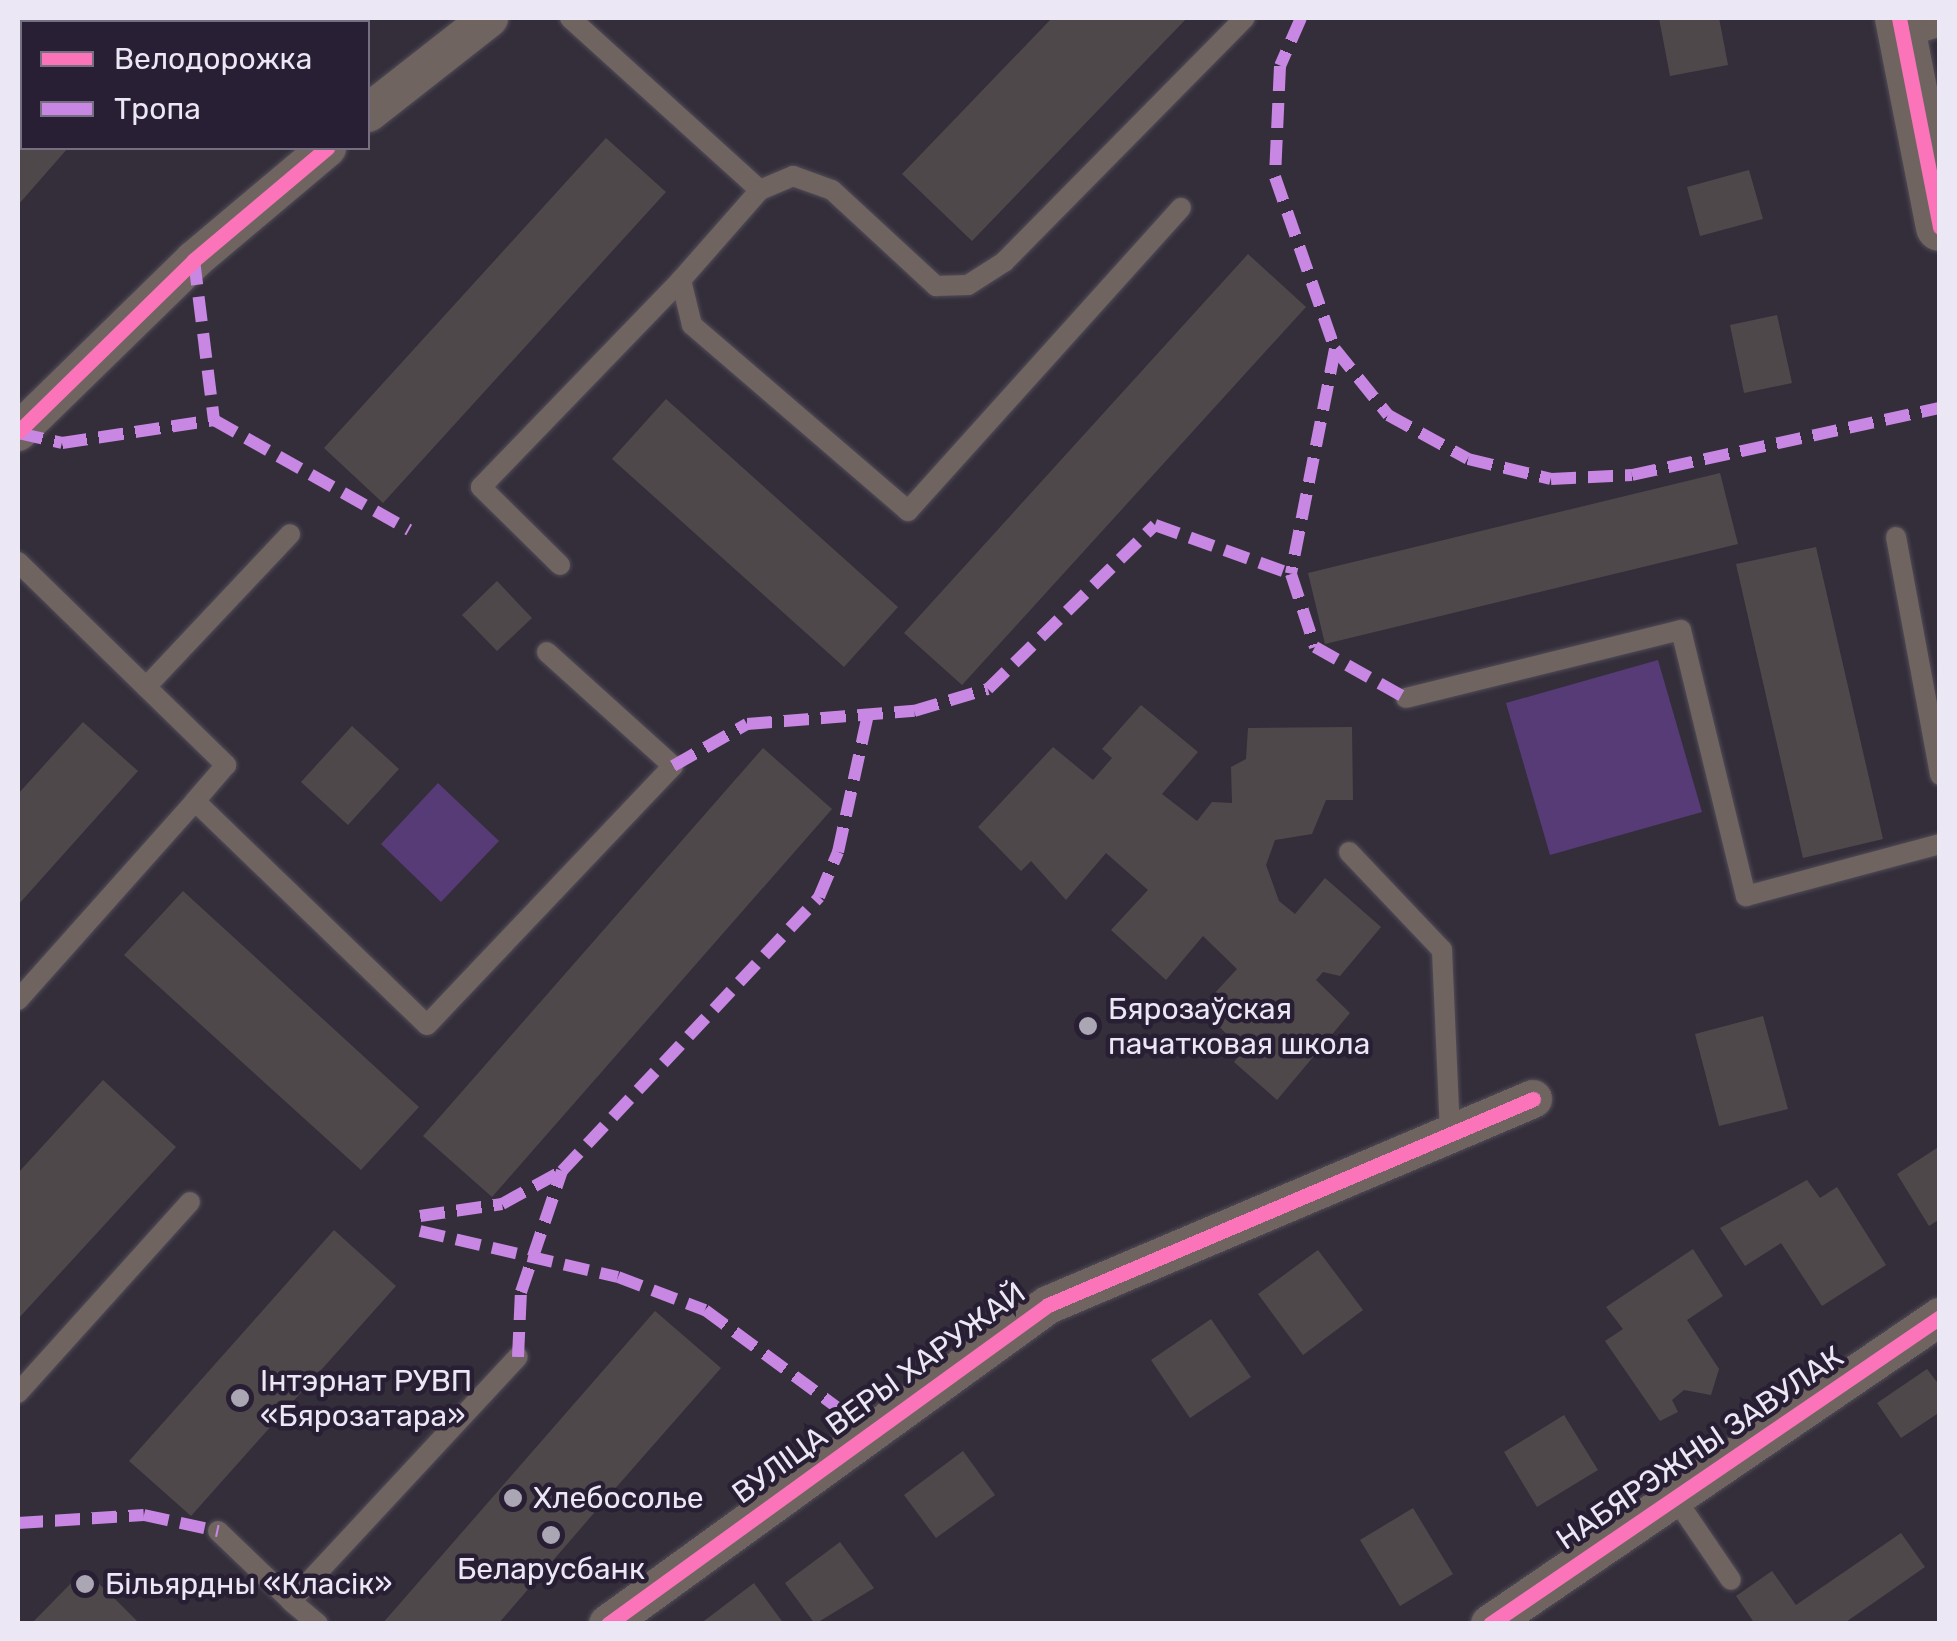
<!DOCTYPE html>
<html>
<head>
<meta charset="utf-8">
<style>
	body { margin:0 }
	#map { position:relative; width:1957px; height:1641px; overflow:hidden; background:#332e3a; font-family:Rubik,sans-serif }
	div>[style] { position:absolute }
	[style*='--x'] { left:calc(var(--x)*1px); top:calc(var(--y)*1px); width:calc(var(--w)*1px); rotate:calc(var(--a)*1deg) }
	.green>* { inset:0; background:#563b77 }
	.building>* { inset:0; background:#4f484b }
	.roads { filter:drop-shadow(0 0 2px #514c57) drop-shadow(0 0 2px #514c57) }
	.service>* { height:20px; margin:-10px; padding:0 10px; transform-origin:10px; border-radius:10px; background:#706461 }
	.minor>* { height:38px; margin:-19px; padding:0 19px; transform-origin:19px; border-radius:19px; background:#706461 }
	.tertiary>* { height:48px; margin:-24px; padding:0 24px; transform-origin:24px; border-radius:24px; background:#706461 }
	.quiet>* { height:12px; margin-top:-6px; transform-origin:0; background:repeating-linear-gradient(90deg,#c787e3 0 25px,transparent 0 37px) }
	.cycleway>* { height:15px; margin:-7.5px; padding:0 7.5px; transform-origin:7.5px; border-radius:7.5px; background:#fb73b8 }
	.dots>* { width:28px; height:28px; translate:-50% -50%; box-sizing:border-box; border:5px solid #281f34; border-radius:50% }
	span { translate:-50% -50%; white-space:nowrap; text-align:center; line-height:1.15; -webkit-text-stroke:9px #281f34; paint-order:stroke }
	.poi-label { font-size:30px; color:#ece7f5 }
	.left { translate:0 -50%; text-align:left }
	.street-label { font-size:30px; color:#ece7f5 }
	.frame { position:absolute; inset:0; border:20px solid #ece7f5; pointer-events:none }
	.legend { position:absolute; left:20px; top:20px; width:350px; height:130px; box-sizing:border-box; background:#281f34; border:2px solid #766f81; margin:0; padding:12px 18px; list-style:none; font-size:30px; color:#ece7f5 }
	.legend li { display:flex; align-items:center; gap:20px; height:50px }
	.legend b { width:50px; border:2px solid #766f81 }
</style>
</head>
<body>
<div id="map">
	<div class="green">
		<i style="clip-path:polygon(1658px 660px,1702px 812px,1550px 855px,1506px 703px)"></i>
		<i style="clip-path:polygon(438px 783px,499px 841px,441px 902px,381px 844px)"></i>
	</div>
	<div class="building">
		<i style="clip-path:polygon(79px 18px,180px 18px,75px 22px)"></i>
		<i style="clip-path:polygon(1052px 18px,1187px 18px,972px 241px,902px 174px)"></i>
		<i style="clip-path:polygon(1659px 18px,1719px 18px,1728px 65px,1670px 76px)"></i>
		<i style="clip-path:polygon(22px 82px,22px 148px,68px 148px,18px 205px)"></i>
		<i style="clip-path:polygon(606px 138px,666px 192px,383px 503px,324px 448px)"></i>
		<i style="clip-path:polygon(1749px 170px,1763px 219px,1700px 236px,1687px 187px)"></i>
		<i style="clip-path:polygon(1248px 254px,1306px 307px,962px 685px,904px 633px)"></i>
		<i style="clip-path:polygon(1777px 315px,1792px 383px,1744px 393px,1730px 325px)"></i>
		<i style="clip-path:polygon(666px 399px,898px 607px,844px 667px,612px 459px)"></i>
		<i style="clip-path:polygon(1720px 473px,1738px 544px,1325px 644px,1308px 573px)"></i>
		<i style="clip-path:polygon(1816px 547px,1883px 839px,1803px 858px,1736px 564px)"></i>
		<i style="clip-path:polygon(497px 581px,532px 618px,497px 651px,462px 615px)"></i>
		<i style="clip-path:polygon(1141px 705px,1198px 752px,1162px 794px,1197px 821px,1212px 802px,1232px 803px,1231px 767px,1246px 759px,1248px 728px,1352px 727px,1353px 800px,1326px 800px,1312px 834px,1275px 840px,1266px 865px,1279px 901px,1295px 914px,1325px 878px,1381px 927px,1340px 976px,1323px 972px,1316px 980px,1350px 1013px,1277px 1100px,1234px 1062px,1243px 1051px,1201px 1008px,1237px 969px,1203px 936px,1166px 980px,1111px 930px,1148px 890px,1106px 853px,1066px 900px,1031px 861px,1021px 871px,978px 827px,1053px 747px,1093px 780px,1112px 758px,1102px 749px)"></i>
		<i style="clip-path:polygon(83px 722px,138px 771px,18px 905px,18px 794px)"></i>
		<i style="clip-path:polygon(352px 726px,399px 769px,348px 825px,301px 782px)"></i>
		<i style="clip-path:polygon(763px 748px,832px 809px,492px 1197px,423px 1136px)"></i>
		<i style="clip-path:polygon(183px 891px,419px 1107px,361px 1170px,124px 955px)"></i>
		<i style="clip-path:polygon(1763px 1016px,1788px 1109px,1719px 1126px,1695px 1034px)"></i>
		<i style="clip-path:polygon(103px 1080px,176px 1147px,18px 1319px,18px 1173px)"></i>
		<i style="clip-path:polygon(1940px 1146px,1940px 1219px,1929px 1226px,1897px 1174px)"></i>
		<i style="clip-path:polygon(1807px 1180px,1820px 1198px,1837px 1187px,1886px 1265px,1822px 1306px,1781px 1243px,1745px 1266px,1720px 1228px)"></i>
		<i style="clip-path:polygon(334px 1230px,396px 1286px,191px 1516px,129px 1461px)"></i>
		<i style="clip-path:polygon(1693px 1249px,1723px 1296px,1687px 1320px,1719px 1369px,1711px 1395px,1684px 1390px,1672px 1400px,1678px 1412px,1660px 1421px,1605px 1341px,1623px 1329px,1606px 1307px)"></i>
		<i style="clip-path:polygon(1318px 1250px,1363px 1310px,1303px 1355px,1258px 1294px)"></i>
		<i style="clip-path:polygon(655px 1311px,721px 1368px,620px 1483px,498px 1624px,382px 1624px)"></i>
		<i style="clip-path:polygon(1211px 1319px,1251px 1377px,1190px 1418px,1151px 1360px)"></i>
		<i style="clip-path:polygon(1927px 1369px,1940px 1386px,1940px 1412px,1901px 1438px,1877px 1403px)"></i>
		<i style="clip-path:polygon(1564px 1415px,1598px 1470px,1537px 1507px,1504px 1452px)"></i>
		<i style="clip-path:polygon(963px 1451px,995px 1495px,936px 1538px,904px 1495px)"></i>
		<i style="clip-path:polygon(1413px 1508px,1453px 1574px,1400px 1606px,1360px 1540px)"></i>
		<i style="clip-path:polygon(1901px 1533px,1925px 1567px,1843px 1624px,1755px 1624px,1736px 1596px,1772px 1571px,1796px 1605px)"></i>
		<i style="clip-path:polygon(840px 1542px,874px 1588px,815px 1624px,785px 1583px)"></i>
		<i style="clip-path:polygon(84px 1570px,114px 1598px,140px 1624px,34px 1621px)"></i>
		<i style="clip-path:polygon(754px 1583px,784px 1624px,700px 1624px)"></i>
	</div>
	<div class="roads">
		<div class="service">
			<i style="--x:570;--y:18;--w:256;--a:42.2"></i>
			<i style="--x:760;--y:190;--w:36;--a:-23"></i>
			<i style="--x:793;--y:176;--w:41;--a:19.7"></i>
			<i style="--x:832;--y:190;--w:142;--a:42.7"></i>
			<i style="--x:936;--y:286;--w:32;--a:-2"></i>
			<i style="--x:968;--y:285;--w:43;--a:-32.6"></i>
			<i style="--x:1004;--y:262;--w:343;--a:-45.4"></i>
			<i style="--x:760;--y:190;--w:120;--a:131.3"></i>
			<i style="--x:681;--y:280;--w:46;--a:76.3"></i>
			<i style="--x:692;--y:325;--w:285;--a:40.7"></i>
			<i style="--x:908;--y:511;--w:408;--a:-48"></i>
			<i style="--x:1896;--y:537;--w:242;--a:79.5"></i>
			<i style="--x:18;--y:562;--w:291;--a:44.3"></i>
			<i style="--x:226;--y:765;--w:48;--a:130.7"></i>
			<i style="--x:195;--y:801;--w:322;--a:44"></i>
			<i style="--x:427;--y:1025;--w:357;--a:-46.5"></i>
			<i style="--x:673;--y:766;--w:170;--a:-137.9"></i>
			<i style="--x:560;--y:565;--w:111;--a:-135.4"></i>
			<i style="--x:481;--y:487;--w:288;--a:-46"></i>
			<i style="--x:146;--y:687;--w:210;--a:-46.7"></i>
			<i style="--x:1406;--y:698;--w:283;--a:-13.9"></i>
			<i style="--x:1681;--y:630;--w:274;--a:76.3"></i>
			<i style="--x:1746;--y:896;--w:201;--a:-15"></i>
			<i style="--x:1349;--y:852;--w:135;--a:46.5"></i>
			<i style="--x:1442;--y:950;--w:181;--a:87.5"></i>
			<i style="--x:18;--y:1000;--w:266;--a:-48.3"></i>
			<i style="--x:18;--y:1393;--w:257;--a:-48"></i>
			<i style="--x:1675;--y:1498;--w:99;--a:55.7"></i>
			<i style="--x:218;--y:1531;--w:101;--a:43.8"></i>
			<i style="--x:318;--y:1624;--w:35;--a:-140"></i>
			<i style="--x:291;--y:1601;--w:333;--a:-47.1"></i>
		</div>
		<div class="minor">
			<i style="--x:1901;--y:29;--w:37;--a:-17"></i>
			<i style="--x:368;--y:113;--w:154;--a:-38.1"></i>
			<i style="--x:18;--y:432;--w:246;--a:-44.3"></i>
			<i style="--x:194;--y:260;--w:174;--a:-40.1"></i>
			<i style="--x:608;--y:1624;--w:543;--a:-35.94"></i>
			<i style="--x:1048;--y:1305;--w:527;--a:-23.01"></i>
			<i style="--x:1490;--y:1624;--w:545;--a:-34.3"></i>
		</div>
		<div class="tertiary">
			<i style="--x:1899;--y:18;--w:213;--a:78.9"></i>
		</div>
	</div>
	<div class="quiet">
		<i style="--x:1301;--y:18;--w:52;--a:113.6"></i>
		<i style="--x:1280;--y:66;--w:111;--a:92.6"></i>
		<i style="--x:1275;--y:177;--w:182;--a:70.8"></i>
		<i style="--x:1335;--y:349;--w:85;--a:51.2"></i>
		<i style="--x:1388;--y:415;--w:91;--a:28.8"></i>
		<i style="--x:1468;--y:459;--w:85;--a:13.5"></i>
		<i style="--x:1551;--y:479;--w:81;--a:-2.8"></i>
		<i style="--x:1632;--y:475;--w:315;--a:-12.3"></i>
		<i style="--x:194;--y:260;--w:161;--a:82.9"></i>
		<i style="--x:1335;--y:349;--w:229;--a:101.1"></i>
		<i style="--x:1291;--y:574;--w:77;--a:71.8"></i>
		<i style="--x:1315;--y:647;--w:104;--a:29.3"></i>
		<i style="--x:18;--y:433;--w:45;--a:12.8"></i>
		<i style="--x:62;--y:443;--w:154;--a:-8.6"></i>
		<i style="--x:214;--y:420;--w:224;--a:29.4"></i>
		<i style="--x:673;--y:766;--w:85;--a:-29.6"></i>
		<i style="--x:747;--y:724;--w:168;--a:-4.5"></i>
		<i style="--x:914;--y:711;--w:77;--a:-16.6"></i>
		<i style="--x:988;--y:689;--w:234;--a:-44.5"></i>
		<i style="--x:1155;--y:525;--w:145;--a:19.8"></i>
		<i style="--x:420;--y:1216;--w:83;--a:-8.3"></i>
		<i style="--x:502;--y:1204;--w:68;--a:-28.8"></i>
		<i style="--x:562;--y:1171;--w:376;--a:-46.8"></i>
		<i style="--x:819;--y:897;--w:49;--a:-67.1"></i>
		<i style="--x:838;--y:852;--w:141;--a:-77.7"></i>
		<i style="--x:420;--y:1231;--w:203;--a:13.1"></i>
		<i style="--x:618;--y:1277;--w:93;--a:20.8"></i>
		<i style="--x:705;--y:1310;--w:179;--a:36.4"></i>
		<i style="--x:518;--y:1357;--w:65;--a:-87.4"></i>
		<i style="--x:521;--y:1292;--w:128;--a:-71.3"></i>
		<i style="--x:18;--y:1523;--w:126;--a:-3.6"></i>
		<i style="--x:144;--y:1515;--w:76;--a:12.2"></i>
	</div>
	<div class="cycleway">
		<i style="--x:1899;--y:18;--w:213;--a:78.9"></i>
		<i style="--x:18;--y:432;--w:246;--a:-44.3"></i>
		<i style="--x:194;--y:260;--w:174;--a:-40.1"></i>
		<i style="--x:608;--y:1624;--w:543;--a:-35.94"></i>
		<i style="--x:1048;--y:1305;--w:527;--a:-23.01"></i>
		<i style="--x:1490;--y:1624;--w:545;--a:-34.3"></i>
	</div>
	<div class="dots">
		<i style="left:1088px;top:1026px;background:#aba6b4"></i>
		<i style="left:240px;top:1398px;background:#aba6b4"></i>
		<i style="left:513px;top:1498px;background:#aba6b4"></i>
		<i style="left:551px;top:1535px;background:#aba6b4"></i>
		<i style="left:85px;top:1584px;background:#aba6b4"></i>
	</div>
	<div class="poi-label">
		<span class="left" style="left:1108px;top:1026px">Бярозаўская<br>пачатковая школа</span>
		<span class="left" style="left:260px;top:1398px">Інтэрнат РУВП<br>«Бярозатара»</span>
		<span class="left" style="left:533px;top:1498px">Хлебосолье</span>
		<span style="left:551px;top:1569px">Беларусбанк</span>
		<span class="left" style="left:105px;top:1584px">Більярдны «Класік»</span>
	</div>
	<div class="street-label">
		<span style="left:879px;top:1393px;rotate:-36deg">ВУЛІЦА ВЕРЫ ХАРУЖАЙ</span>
		<span style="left:1700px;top:1448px;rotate:-34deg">НАБЯРЭЖНЫ ЗАВУЛАК</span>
	</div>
	<div class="frame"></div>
	<ul class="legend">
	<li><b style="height:12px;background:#fb73b8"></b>Велодорожка</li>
	<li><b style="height:12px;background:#c787e3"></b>Тропа</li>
	</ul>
</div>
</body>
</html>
